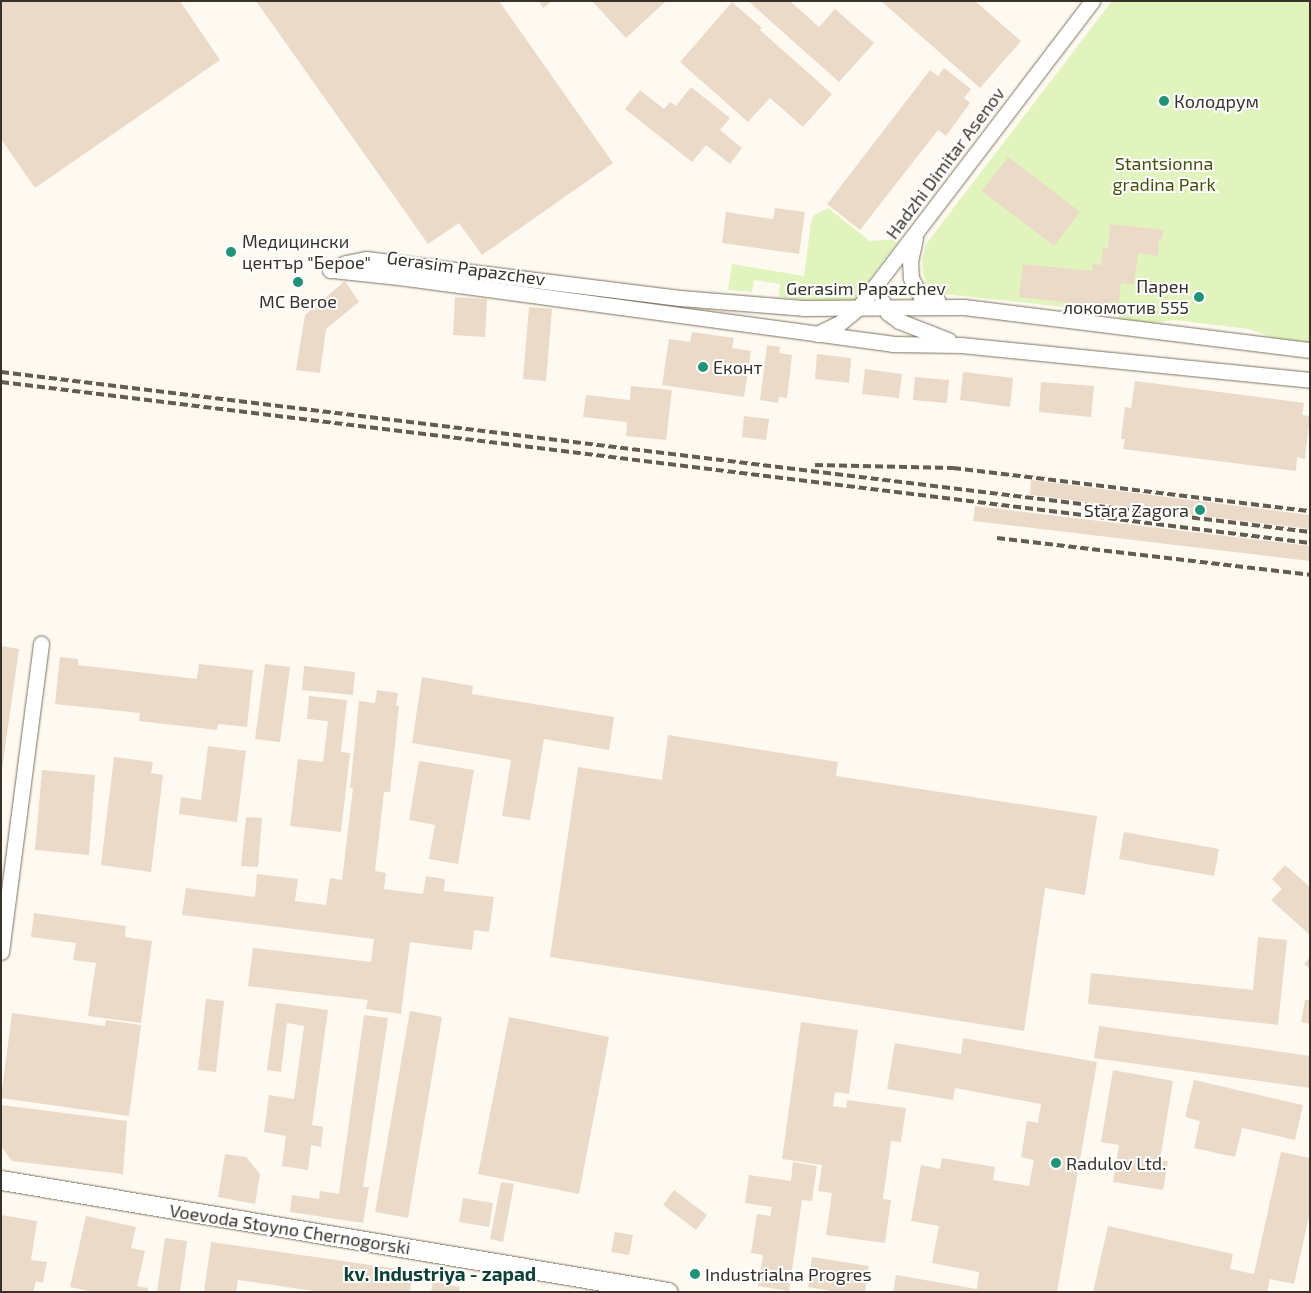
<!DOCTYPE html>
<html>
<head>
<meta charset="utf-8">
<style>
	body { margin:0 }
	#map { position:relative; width:1311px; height:1293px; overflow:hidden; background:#fefaf1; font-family:"Exo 2",sans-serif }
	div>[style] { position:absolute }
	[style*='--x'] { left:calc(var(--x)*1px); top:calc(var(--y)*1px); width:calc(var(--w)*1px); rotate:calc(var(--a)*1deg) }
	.green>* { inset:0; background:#e1f4bd }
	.building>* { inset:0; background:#ecdac8 }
	.roads { filter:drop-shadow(0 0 1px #7b725e) drop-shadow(0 0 1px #7b725e) }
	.minor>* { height:15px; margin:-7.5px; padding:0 7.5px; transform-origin:7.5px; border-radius:7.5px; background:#fff }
	.tertiary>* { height:19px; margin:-9.5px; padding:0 9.5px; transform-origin:9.5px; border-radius:9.5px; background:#fff }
	.rail>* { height:4px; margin-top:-2px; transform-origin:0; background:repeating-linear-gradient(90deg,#615d55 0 8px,transparent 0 12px) }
	.dots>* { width:14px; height:14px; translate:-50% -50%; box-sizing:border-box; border:2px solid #fff; border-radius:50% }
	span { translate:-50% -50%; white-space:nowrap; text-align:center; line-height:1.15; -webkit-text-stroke:4px #fff; paint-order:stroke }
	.poi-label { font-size:18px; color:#37332b }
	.left { translate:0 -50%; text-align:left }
	.right { translate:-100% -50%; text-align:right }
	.street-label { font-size:18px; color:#37332b }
	.park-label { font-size:18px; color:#415407 }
	.neighbourhood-label { font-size:19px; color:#0c4133; font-weight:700 }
	.frame { position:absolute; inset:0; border:2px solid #37332b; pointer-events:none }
</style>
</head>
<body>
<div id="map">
	<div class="green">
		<i style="clip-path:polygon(1112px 1px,1310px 1px,1310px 343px,1277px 339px,1249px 329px,1174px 320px,1151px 323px,1118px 319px,1119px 313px,944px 294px,932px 291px,926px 283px,923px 273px,922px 260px,926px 244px)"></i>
		<i style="clip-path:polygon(828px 208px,870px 241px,900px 239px,870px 278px,869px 291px,858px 300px,842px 305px,779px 297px,780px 284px,754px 280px,752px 292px,728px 290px,732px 264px,804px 276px,811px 222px,814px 215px)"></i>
	</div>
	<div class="building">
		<i style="clip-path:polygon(1px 1px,180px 1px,220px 60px,35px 188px,1px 139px)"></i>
		<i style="clip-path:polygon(256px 1px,499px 1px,613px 163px,482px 255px,459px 223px,428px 244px)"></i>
		<i style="clip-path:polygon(539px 1px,552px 1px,543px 8px)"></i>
		<i style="clip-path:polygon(592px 1px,666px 1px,626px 38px)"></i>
		<i style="clip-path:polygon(748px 1px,790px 1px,819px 27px,835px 9px,874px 43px,839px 82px)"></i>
		<i style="clip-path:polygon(881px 1px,975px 1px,1021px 41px,980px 88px)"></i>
		<i style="clip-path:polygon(732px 2px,762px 28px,760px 30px,832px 94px,803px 127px,770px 98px,748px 122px,680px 62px)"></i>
		<i style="clip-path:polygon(944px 68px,971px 89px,964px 98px,970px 103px,946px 136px,938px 130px,860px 230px,827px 204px,930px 70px,938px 76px)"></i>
		<i style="clip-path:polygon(691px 87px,730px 118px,720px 130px,742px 148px,730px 164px,706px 145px,692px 162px,625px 109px,640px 90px,664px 109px,670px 102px,676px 106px)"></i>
		<i style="clip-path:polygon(1008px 157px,1080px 212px,1054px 246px,982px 191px)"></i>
		<i style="clip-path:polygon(775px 208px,805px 212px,799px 254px,722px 243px,726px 212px,773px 219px)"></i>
		<i style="clip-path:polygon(1110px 224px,1163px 230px,1162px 239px,1159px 238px,1158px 256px,1138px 253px,1134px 285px,1121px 283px,1119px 303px,1109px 302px,1108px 307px,1019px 297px,1023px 264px,1092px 271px,1093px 264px,1101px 265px,1103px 248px,1108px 248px)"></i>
		<i style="clip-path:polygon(345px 281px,359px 302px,326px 329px,320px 373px,296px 370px,305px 315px)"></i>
		<i style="clip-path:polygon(455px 297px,487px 299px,485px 337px,453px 335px)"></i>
		<i style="clip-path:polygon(529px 307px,552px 309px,546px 381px,523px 379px)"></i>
		<i style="clip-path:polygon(692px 332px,734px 338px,732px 348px,751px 351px,744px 397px,662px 385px,669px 339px,690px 342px)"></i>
		<i style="clip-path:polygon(767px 345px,780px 347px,779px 353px,792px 355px,787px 398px,779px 397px,778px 403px,760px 400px)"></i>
		<i style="clip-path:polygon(817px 354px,851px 358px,849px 383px,815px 379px)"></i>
		<i style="clip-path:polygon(865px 369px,902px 374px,899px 398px,862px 394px)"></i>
		<i style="clip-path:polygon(963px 372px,1013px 378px,1010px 407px,960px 400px)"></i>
		<i style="clip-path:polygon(915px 377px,949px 380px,947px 403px,913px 400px)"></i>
		<i style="clip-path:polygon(1135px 381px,1304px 403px,1302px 415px,1310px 416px,1305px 459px,1297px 457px,1296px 471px,1123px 449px,1125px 439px,1121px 439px,1125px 407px,1131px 408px)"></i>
		<i style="clip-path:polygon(1041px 382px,1094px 386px,1091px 417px,1039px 412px)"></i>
		<i style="clip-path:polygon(631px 386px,672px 390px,666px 440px,626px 436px,627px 422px,583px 417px,586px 395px,630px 400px)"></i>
		<i style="clip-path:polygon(744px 416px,769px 419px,766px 440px,742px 437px)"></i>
		<i style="clip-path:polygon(1031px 480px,1310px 515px,1310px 529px,1030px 495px)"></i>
		<i style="clip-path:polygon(975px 506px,1310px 546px,1310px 561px,973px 521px)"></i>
		<i style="clip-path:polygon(1px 646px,19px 649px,2px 769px,1px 769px)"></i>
		<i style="clip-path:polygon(60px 657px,78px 659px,78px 665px,197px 679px,199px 664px,253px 670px,247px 727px,218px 724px,217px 730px,139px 721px,140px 713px,55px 704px)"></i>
		<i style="clip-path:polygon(265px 664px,290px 667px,280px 742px,255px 739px)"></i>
		<i style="clip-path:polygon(304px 666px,355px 672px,353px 695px,302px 690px)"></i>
		<i style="clip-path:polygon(422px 677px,473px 686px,472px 694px,614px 717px,609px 750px,544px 739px,530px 820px,502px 816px,511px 760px,412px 743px)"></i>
		<i style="clip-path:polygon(377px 690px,398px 693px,396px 706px,399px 706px,390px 792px,384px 792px,375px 871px,386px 873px,384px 889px,423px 894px,426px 876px,445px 879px,444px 891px,494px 897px,489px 932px,474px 930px,472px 950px,410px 942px,401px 1014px,366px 1009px,368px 1000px,248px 986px,253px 948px,371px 962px,374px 939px,182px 915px,186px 888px,255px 897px,257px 874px,298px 879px,295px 901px,326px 905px,330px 878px,342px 880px,353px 788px,350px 788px,359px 701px,375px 703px)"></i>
		<i style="clip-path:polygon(309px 696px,347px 700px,341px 752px,350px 753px,341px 832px,290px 826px,298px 759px,323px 762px,328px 721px,307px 719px)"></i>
		<i style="clip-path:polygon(668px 735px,838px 762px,836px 776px,1097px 816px,1085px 895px,1045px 888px,1024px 1031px,550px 957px,578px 767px,662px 780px)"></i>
		<i style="clip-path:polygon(208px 746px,246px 751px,237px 822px,179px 814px,181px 797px,201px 800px)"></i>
		<i style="clip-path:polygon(114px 757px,153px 762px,151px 773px,163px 775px,151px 872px,101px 865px)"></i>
		<i style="clip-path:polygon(419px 761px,474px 770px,458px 864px,429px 859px,435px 825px,409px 820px)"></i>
		<i style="clip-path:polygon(42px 770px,95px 775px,89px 855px,35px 850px)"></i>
		<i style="clip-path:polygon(246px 817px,262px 818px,258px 867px,241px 866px)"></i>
		<i style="clip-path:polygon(1124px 832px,1219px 849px,1214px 876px,1119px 859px)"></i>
		<i style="clip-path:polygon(1285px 865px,1310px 887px,1310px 935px,1271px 900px,1282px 889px,1272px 879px)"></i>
		<i style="clip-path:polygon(34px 913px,126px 926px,125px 937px,152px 941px,141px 1023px,88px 1016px,96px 963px,73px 960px,76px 943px,31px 937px)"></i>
		<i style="clip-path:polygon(1258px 937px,1287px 940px,1278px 1025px,1088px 1004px,1091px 973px,1253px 990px)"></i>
		<i style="clip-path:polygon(1310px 957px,1310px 969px,1304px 964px)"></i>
		<i style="clip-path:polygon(206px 999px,224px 1001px,216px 1072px,198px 1070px)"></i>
		<i style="clip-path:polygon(1305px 1000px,1310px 1000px,1310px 1024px,1301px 1022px)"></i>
		<i style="clip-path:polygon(276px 1003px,328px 1010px,312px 1125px,323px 1127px,321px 1147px,311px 1145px,308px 1170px,282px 1166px,286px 1136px,264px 1132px,269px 1095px,294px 1099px,304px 1026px,287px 1023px,281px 1072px,267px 1070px)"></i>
		<i style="clip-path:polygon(410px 1011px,442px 1017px,408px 1218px,375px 1212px)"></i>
		<i style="clip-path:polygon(12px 1013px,105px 1026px,106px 1020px,141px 1025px,129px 1116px,1px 1098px)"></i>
		<i style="clip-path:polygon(364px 1015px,388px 1018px,363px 1187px,369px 1187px,363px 1223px,290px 1212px,292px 1195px,319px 1199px,320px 1191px,339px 1194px)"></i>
		<i style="clip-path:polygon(509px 1017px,609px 1037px,579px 1194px,478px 1174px)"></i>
		<i style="clip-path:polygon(801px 1022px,858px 1030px,849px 1094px,835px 1092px,833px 1106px,846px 1108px,847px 1100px,906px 1108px,901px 1142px,891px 1141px,883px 1199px,891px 1200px,885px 1243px,826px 1235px,832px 1193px,818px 1191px,822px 1165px,782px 1159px)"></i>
		<i style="clip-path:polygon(1099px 1026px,1310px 1056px,1310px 1088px,1094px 1058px)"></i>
		<i style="clip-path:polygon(963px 1038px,1097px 1062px,1057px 1292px,893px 1292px,896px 1275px,977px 1289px,979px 1272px,932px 1263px,939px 1226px,911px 1221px,921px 1165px,940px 1169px,942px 1158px,995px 1167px,993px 1180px,1029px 1186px,1034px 1160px,1021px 1157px,1027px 1121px,1038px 1123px,1041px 1104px,955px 1088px,953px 1100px,887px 1089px,895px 1043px,961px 1054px)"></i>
		<i style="clip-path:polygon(1113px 1070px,1173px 1081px,1160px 1160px,1168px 1161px,1163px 1190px,1113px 1182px,1119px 1145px,1101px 1142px)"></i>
		<i style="clip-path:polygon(1194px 1080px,1303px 1105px,1295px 1140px,1242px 1128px,1235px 1157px,1194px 1148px,1200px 1121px,1185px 1117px)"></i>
		<i style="clip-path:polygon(1px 1105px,127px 1121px,123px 1174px,12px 1161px,1px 1146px)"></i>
		<i style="clip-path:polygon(1281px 1152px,1310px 1158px,1310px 1212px,1294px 1284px,1270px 1279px,1267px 1292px,1093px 1292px,1108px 1226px,1233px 1254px,1230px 1269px,1254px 1274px)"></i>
		<i style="clip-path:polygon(225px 1154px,246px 1157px,260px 1174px,255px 1204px,218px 1197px)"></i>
		<i style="clip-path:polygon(793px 1162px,817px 1166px,812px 1201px,802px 1200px,789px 1291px,758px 1286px,763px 1255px,751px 1253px,757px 1214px,770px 1216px,772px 1207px,745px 1203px,749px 1175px,791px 1181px)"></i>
		<i style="clip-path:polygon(501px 1182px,514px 1184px,503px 1242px,490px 1239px)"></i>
		<i style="clip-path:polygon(674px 1190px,707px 1215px,696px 1230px,663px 1205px)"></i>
		<i style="clip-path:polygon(463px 1198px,493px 1203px,489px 1227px,459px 1222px)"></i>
		<i style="clip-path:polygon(1px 1215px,37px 1221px,31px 1260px,47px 1262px,43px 1283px,36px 1281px,33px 1292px,1px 1292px)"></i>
		<i style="clip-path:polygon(86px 1216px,136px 1227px,131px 1248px,145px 1251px,137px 1286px,148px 1288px,148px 1292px,94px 1292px,70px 1287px)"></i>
		<i style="clip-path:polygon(615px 1232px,633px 1235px,629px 1255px,611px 1252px)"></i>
		<i style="clip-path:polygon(165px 1238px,187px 1241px,180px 1292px,157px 1292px)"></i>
		<i style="clip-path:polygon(211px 1242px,413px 1271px,410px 1292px,321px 1292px,238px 1280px,236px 1292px,204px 1292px)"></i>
		<i style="clip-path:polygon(812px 1257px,869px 1266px,865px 1292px,836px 1292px,808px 1287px)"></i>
		<i style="clip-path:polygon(433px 1282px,460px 1287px,459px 1292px,431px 1292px)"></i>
	</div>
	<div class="roads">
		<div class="minor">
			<i style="--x:915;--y:238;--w:24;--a:102"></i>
			<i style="--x:910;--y:261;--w:17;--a:87"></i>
			<i style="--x:911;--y:278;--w:21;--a:62"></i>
			<i style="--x:921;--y:297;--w:17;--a:13"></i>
			<i style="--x:330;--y:270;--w:17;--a:-24"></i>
			<i style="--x:346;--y:263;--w:20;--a:-11"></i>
			<i style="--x:366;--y:259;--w:316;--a:7.1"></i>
			<i style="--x:680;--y:298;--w:123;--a:4.6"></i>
			<i style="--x:803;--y:308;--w:161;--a:-0.4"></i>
			<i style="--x:964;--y:307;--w:349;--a:7.1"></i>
			<i style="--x:333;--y:270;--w:66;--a:6.1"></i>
			<i style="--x:399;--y:277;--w:498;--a:7.7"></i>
			<i style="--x:892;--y:344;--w:69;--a:0.8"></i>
			<i style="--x:961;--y:345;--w:351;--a:5.7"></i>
			<i style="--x:882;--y:301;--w:13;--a:63"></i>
			<i style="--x:888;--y:313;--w:14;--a:36"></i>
			<i style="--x:899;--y:321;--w:53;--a:21.2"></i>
			<i style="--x:817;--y:334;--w:25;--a:-26"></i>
			<i style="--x:840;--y:323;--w:25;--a:-40"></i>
			<i style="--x:859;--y:307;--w:385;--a:-52.7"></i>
			<i style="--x:1;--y:952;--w:311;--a:-82.6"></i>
		</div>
		<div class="tertiary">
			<i style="--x:1;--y:1180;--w:676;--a:9.53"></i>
		</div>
	</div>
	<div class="rail">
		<i style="--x:1;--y:372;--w:1319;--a:6.97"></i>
		<i style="--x:1;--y:382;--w:1319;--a:7.01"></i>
		<i style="--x:815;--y:465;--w:138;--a:1.2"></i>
		<i style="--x:953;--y:468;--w:360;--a:6.9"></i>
		<i style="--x:997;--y:538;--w:315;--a:6.7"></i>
	</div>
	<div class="dots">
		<i style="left:1164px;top:101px;background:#219376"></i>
		<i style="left:231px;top:252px;background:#219376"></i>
		<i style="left:298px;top:282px;background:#219376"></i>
		<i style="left:1199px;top:297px;background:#219376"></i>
		<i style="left:703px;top:367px;background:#219376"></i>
		<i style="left:1200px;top:510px;background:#219376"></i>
		<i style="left:1056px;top:1163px;background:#219376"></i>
		<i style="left:695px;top:1274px;background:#219376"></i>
	</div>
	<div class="poi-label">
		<span class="left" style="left:1174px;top:101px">Колодрум</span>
		<span class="left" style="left:242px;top:252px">Медицински<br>център "Берое"</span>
		<span class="right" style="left:1189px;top:297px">Парен<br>локомотив 555</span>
		<span style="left:298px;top:301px">MC Beroe</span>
		<span class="left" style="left:713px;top:367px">Еконт</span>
		<span class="right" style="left:1189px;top:510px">Stara Zagora</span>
		<span class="left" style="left:1066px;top:1163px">Radulov Ltd.</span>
		<span class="left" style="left:705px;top:1274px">Industrialna Progres</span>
	</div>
	<div class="street-label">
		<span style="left:945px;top:163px;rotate:-53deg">Hadzhi Dimitar Asenov</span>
		<span style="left:466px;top:268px;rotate:8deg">Gerasim Papazchev</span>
		<span style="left:866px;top:288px">Gerasim Papazchev</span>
		<span style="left:290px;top:1229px;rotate:9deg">Voevoda Stoyno Chernogorski</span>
	</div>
	<div class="park-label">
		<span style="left:1164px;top:174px">Stantsionna<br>gradina Park</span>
	</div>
	<div class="neighbourhood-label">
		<span style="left:440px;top:1274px">kv. Industriya - zapad</span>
	</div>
	<div class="frame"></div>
</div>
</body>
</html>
